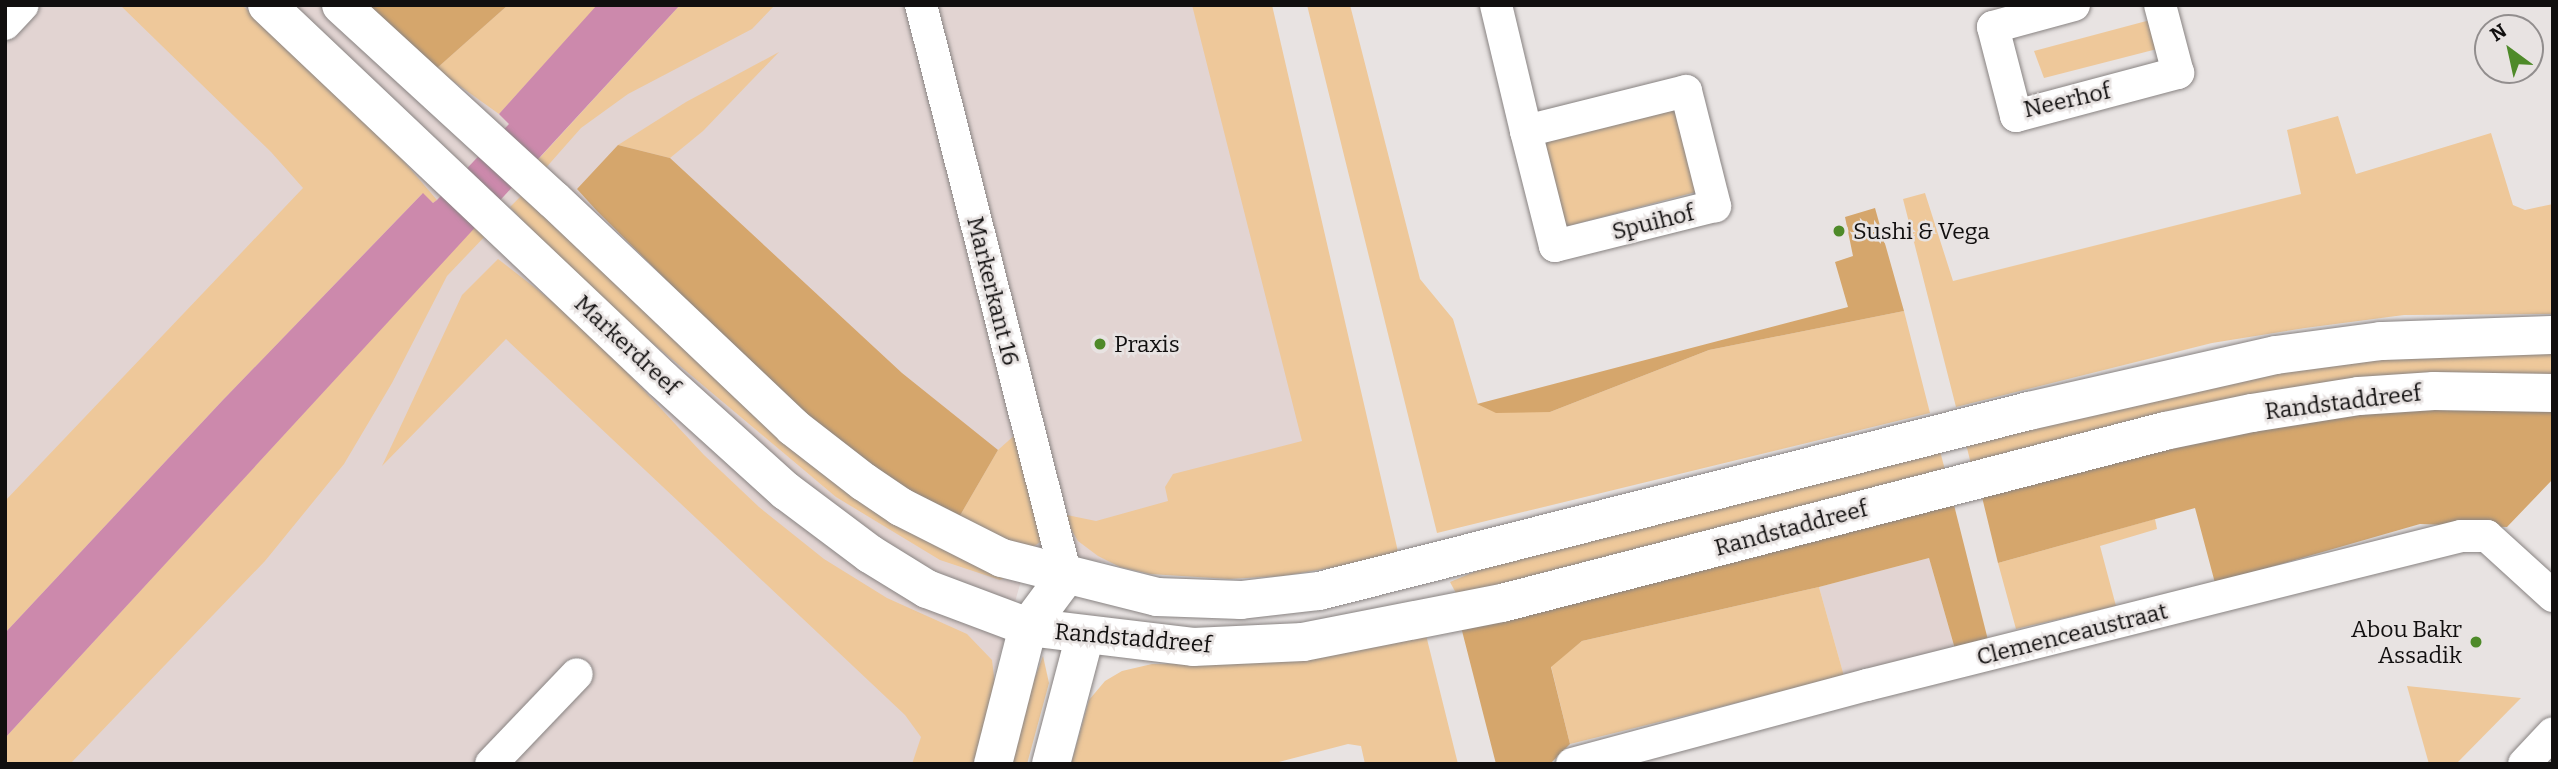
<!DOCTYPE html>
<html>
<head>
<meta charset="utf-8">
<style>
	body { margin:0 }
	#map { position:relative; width:2558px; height:769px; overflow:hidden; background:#e8e3e2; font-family:Bitter,serif }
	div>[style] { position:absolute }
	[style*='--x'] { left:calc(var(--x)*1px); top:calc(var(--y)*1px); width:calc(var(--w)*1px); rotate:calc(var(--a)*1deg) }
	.built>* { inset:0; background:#e2d4d2 }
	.green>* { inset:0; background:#eec89a }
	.forest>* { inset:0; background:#d5a66c }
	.water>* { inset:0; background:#cc89ac }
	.roads { filter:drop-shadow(0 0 2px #888382) drop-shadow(0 0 2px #888382) }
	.minor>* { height:32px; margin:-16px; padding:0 16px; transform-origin:16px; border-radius:16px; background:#fff }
	.secondary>* { height:38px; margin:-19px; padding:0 19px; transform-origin:19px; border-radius:19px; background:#fff }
	.dots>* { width:19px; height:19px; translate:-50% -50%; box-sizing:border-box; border:4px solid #e8e3e2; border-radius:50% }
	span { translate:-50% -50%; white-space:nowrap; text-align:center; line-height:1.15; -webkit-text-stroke:5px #e8e3e2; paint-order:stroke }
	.street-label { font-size:23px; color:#110f0f }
	.poi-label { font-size:23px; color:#110f0f }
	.left { translate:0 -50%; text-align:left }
	.right { translate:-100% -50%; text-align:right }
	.frame { position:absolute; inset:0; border:7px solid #110f0f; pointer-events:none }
	.north { position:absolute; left:2474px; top:14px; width:70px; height:70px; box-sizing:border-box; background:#e8e3e2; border:2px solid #928e8e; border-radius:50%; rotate:327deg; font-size:19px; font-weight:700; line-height:28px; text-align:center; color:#110f0f }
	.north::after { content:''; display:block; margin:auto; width:24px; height:32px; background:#4e8a29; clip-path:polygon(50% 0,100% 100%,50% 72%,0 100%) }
</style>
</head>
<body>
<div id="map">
	<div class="built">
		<i style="clip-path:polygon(5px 5px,1256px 5px,1388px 547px,1153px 570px,1030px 550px,968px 764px,5px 764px)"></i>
		<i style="clip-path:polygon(1929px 558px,1955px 649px,1844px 676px,1819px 587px)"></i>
	</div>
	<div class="green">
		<i style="clip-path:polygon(120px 5px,242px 5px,388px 143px,437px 200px,433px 203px,422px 194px,222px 401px,5px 633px,5px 501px,303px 188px,271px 152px)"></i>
		<i style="clip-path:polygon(508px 5px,598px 5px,499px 114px,436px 69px)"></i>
		<i style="clip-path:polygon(680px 5px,775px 5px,752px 29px,628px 94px,581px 128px,521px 196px,618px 285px,1008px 576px,1000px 580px,940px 560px,836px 497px,586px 287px,510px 207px,521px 196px,512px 188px)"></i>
		<i style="clip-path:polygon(1192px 5px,1272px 5px,1399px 556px,1283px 576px,1229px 579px,1150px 574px,1120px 567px,1098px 556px,1078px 541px,1062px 514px,1096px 521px,1168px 501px,1165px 487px,1173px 474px,1302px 441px)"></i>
		<i style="clip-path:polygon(1307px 5px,1350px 5px,1420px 279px,1453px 319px,1478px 404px,1550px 412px,1709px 350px,1904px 311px,1930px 413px,1437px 533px)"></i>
		<i style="clip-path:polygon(2154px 19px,2161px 48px,2044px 78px,2034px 51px)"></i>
		<i style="clip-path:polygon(779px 52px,703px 131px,670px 158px,618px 145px,686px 102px)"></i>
		<i style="clip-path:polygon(1674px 107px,1696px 192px,1564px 227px,1542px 139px)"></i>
		<i style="clip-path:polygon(2338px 116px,2356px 174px,2491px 133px,2513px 205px,2525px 210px,2553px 204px,2553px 314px,2404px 315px,2305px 328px,2212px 343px,1956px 407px,1903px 199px,1925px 193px,1953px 281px,2301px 194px,2287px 130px)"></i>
		<i style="clip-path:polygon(474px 228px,489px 232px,447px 276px,392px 383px,344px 464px,265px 561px,70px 764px,5px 764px,5px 738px)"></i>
		<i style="clip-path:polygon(498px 259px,584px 326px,704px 455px,759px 507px,824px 559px,887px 598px,967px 634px,992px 660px,996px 693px,976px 764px,912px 764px,921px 737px,905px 715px,506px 339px,382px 466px,462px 295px)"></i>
		<i style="clip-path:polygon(2553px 351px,2553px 380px,1971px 464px,1966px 444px,2317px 360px)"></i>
		<i style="clip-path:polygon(1017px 433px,1043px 540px,1033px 547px,1006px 541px,958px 519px,998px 450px)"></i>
		<i style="clip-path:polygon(1940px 451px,1945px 470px,1457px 595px,1450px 582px,1493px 564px)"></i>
		<i style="clip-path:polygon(2155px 519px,2157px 529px,2100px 546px,2116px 606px,2016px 629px,1998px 563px)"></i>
		<i style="clip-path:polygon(1819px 587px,1844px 676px,1570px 744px,1551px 666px,1582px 641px)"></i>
		<i style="clip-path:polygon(1425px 631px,1458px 764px,1365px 764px,1361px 746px,1348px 744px,1271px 764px,1071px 764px,1089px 700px,1105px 681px,1122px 671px,1152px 664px,1231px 663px)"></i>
		<i style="clip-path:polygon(1043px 656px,1049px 683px,1027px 764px,1010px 764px,1026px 702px)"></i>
		<i style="clip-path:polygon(2407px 686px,2521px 698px,2456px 764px,2429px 764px)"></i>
	</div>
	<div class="forest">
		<i style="clip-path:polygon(369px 5px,508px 5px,436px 69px)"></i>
		<i style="clip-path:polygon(618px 145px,670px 158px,902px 373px,998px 450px,958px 519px,915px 496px,796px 409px,597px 211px,577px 189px)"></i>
		<i style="clip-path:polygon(1875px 208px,1904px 311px,1709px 350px,1550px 412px,1496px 413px,1477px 404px,1848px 307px,1835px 262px,1853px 256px,1845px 217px)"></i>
		<i style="clip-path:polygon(2523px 405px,2553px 407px,2553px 479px,2507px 527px,2420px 524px,2215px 583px,2195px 508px,1998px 563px,1982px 497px,2172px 441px,2325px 414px)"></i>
		<i style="clip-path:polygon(1954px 505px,1988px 640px,1955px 649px,1929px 558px,1819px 587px,1582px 641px,1551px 667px,1570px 744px,1550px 764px,1496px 764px,1460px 623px)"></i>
	</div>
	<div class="water">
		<i style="clip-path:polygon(597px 5px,680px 5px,5px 738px,5px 633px,222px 401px,423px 193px,433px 203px,437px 200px,509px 124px,499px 114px)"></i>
	</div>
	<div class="roads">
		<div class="minor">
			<i style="--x:921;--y:5;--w:589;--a:75.75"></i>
			<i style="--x:1496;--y:5;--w:130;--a:76.6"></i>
			<i style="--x:2074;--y:5;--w:84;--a:164.8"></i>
			<i style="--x:1993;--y:27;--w:92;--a:75.5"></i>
			<i style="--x:2016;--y:116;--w:168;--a:-14.9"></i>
			<i style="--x:2178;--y:73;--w:70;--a:-104.8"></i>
			<i style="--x:5;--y:24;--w:26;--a:-47"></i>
			<i style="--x:1686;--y:91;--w:119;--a:75.8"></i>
			<i style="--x:1715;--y:206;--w:165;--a:166"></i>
			<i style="--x:1555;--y:246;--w:119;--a:-104.2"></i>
			<i style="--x:1526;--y:131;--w:165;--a:-14"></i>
			<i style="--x:491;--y:764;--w:124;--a:-46.3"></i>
			<i style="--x:1572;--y:764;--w:305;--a:-15"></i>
			<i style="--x:1867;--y:685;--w:612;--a:-14.08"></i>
			<i style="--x:2461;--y:536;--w:26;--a:0"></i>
			<i style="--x:2487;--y:536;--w:89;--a:42.3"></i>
			<i style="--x:2524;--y:764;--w:42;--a:-46.9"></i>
		</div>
		<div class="secondary">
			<i style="--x:267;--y:5;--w:545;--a:43.44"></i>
			<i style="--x:663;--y:380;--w:166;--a:42.1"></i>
			<i style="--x:786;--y:491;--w:105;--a:36.9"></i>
			<i style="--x:870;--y:554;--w:67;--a:31.6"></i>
			<i style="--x:927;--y:589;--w:108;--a:20.6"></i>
			<i style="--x:1028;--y:627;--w:166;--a:6.9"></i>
			<i style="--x:1193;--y:647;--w:110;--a:-2.6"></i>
			<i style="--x:1303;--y:642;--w:203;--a:-11.1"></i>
			<i style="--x:1502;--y:603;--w:685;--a:-14.54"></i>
			<i style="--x:2165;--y:431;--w:89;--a:-11.7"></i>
			<i style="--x:2252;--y:413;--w:108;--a:-9"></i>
			<i style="--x:2359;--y:396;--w:75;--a:-3.8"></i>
			<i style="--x:2434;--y:391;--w:119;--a:1"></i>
			<i style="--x:341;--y:5;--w:289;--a:42.5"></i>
			<i style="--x:554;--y:200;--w:330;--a:43.5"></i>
			<i style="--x:793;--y:427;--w:90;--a:37.8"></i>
			<i style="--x:864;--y:482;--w:45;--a:34"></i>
			<i style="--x:901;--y:507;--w:113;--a:26.8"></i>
			<i style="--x:1002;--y:558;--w:160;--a:14.1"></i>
			<i style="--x:1157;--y:597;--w:84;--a:2"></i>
			<i style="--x:1241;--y:600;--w:79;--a:-6.6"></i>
			<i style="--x:1319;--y:591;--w:732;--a:-14.23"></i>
			<i style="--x:2029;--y:411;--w:253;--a:-12.8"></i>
			<i style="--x:2276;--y:355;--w:106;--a:-7.6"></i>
			<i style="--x:2381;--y:341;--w:172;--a:-2"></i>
			<i style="--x:993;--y:764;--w:141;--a:-75.7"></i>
			<i style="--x:1028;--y:627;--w:64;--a:-53.3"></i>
			<i style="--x:1051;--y:764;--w:133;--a:-75.2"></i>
		</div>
	</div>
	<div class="dots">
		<i style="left:1839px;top:231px;background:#4e8a29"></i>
		<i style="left:1100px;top:344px;background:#4e8a29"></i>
		<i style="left:2476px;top:642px;background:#4e8a29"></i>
	</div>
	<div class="street-label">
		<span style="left:2067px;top:100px;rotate:-13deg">Neerhof</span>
		<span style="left:1653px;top:222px;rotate:-14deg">Spuihof</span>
		<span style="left:993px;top:291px;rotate:76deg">Markerkant 16</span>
		<span style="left:627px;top:345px;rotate:43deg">Markerdreef</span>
		<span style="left:2343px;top:402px;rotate:-7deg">Randstaddreef</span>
		<span style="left:1791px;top:528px;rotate:-15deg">Randstaddreef</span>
		<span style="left:2072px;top:634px;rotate:-14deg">Clemenceaustraat</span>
		<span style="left:1133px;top:638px;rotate:5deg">Randstaddreef</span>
	</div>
	<div class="poi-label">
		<span class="left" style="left:1853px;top:231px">Sushi &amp; Vega</span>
		<span class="left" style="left:1114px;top:344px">Praxis</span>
		<span class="right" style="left:2462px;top:642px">Abou Bakr<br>Assadik</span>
	</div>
	<div class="frame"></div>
	<div class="north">N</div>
</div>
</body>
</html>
